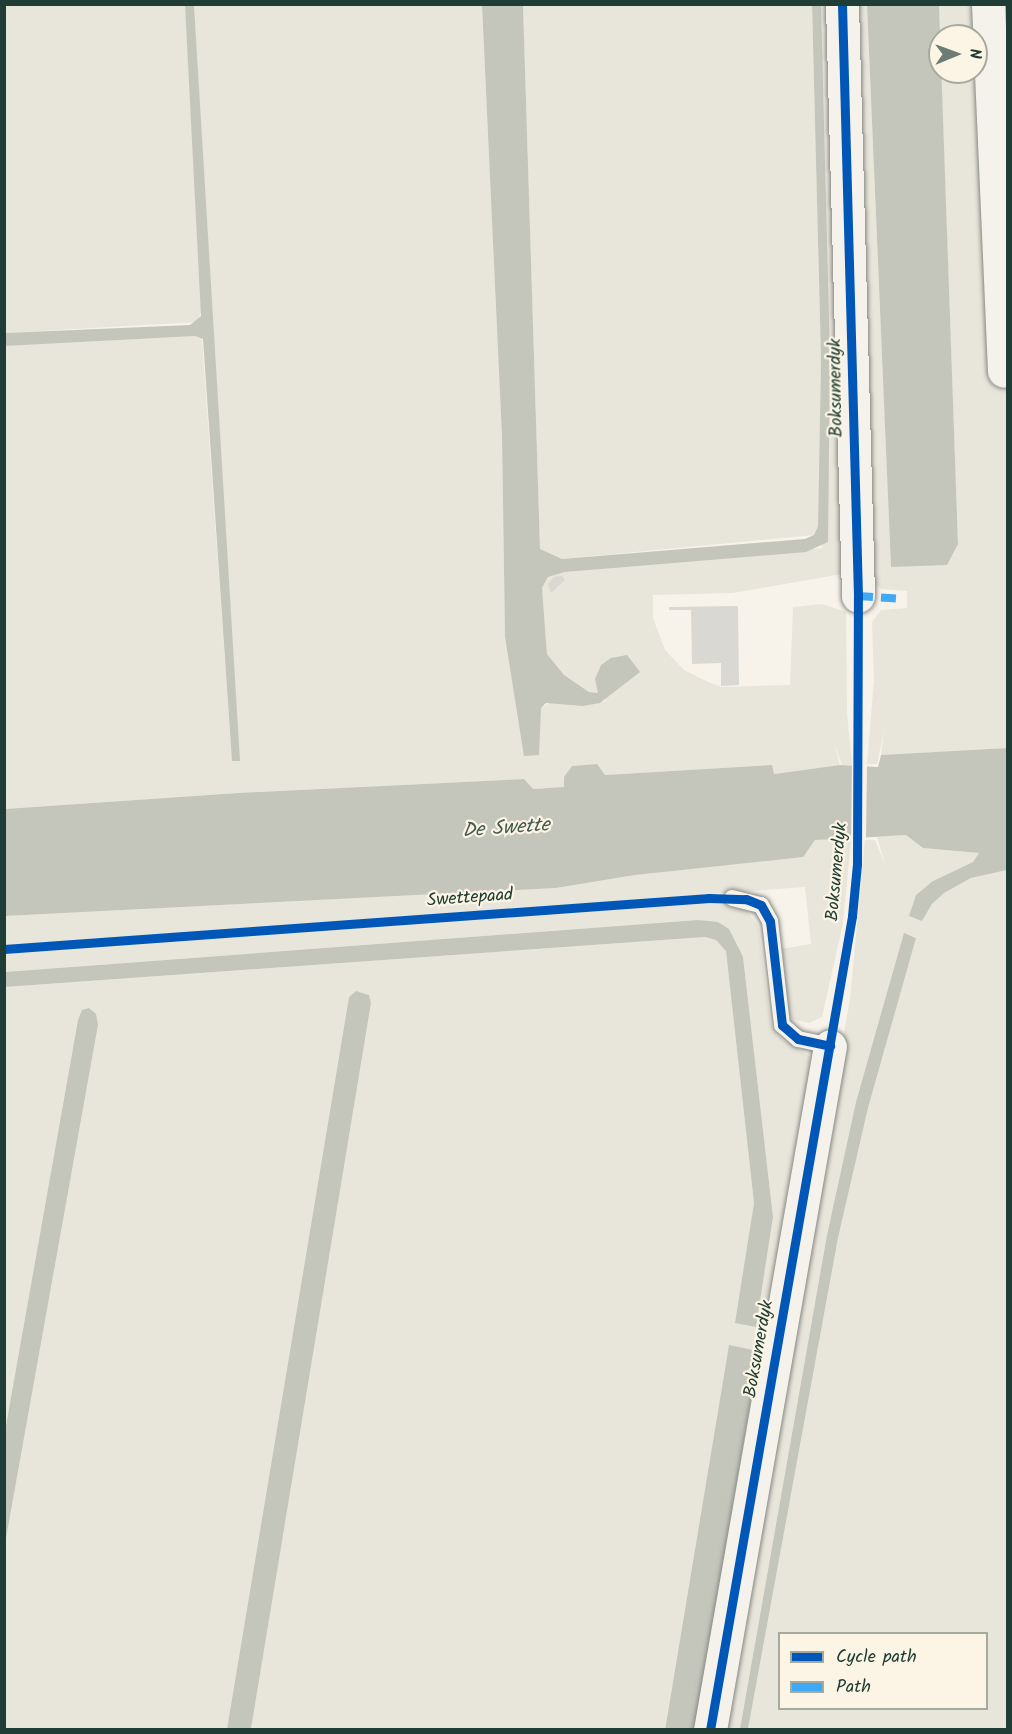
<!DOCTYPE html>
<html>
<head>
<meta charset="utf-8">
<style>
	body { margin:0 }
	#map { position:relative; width:1012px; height:1734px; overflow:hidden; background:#f7f3ea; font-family:Kalam,sans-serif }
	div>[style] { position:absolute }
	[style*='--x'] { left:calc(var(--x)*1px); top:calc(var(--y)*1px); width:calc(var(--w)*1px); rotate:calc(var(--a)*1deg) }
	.green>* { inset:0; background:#e8e5da }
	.water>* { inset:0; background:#c4c6bb }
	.pier>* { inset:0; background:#f7f3ea }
	.building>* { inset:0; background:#dad8d2 }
	.roads { filter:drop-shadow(0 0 2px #868984) drop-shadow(0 0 2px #868984) }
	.lane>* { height:16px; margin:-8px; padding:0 8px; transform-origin:8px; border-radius:8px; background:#f5f2ec }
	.street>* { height:33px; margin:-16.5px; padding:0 16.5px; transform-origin:16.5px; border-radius:16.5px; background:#f5f2ec }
	.quiet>* { height:8px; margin-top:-4px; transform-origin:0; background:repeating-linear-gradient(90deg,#3fa9f5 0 15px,transparent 0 23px) }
	.cycleway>* { height:9px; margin:-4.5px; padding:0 4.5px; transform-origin:4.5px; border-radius:4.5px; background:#0057b8 }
	span { translate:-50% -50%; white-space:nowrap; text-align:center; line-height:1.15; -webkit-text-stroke:4.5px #fcf5e5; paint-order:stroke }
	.street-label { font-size:18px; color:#1f3d34 }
	.water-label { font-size:20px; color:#435a51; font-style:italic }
	.frame { position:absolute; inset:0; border:6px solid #1f3d34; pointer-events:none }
	.legend { position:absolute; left:778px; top:1632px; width:210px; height:78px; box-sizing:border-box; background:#fcf5e5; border:2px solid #a4ab9e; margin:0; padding:8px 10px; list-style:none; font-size:18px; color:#1f3d34 }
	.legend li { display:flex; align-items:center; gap:12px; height:30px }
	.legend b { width:30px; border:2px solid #a4ab9e }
	.north { position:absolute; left:928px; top:24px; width:60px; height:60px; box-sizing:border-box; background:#fcf5e5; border:2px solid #a4ab9e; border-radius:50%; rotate:89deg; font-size:16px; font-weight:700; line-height:24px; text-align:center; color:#1f3d34 }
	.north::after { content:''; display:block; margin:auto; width:21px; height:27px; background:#6b7d74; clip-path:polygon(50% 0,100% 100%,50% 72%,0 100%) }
</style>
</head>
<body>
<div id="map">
	<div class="green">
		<i style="clip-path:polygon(4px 5px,185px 5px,202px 309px,197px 322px,5px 333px)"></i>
		<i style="clip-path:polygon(194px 5px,482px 5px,502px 437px,505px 637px,515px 694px,541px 708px,553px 701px,583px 706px,606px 701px,599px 693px,589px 692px,564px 675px,547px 654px,542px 588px,548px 577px,565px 572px,822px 548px,821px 5px,832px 5px,842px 574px,733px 593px,653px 595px,653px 618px,665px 650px,684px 670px,708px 682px,722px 687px,790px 685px,793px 607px,822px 604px,846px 612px,847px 713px,852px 765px,842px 765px,834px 743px,840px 765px,773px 774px,772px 765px,604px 775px,596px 764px,572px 766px,564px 777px,565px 787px,533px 789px,524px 779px,238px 793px,5px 809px,4px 346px,195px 336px,202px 339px,232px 761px,213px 322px)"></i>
		<i style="clip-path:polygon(523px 5px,812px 5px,821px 359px,818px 526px,814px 535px,562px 559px,540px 550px)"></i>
		<i style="clip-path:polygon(852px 5px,867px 5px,891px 567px,958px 544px,941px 72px,976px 72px,976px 54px,989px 378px,1008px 378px,1007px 748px,881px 755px,884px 731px,877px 764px,867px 764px,874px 680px,872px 622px,881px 610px,907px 608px,907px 591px,881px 589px,870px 578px)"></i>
		<i style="clip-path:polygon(939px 5px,974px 5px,975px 36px,940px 39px)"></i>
		<i style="clip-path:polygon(evenodd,906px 835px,923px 848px,980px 853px,973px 862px,933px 881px,922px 921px,932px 904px,944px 893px,971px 878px,1007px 870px,1007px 1729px,748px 1729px,838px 1238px,868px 1108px,916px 937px,905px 934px,856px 1102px,827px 1235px,740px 1729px,720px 1730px,850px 999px,865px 840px,875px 840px,885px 864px,877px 837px,906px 835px,780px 1634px,986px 1634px,986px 1708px,780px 1708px,780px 1634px)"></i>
		<i style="clip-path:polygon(840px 839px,830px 867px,842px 841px,851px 841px,843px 923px,822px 1017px,809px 1023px,792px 1019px,784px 1004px,781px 949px,811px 944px,805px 887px,5px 946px,5px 916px,556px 888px,635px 875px,802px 857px,815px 840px)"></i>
		<i style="clip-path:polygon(709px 902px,743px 907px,758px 925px,771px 1026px,783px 1040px,810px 1056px,813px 1064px,768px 1329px,756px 1327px,753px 1350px,729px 1346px,665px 1729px,251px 1729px,371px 1003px,369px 995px,356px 991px,349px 997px,227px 1729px,5px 1729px,5px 1544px,98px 1025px,78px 1020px,5px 1431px,5px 987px,705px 937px,716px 940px,726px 951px,754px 1203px,736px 1323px,756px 1326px,773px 1217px,743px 957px,698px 920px,5px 972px,5px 953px)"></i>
	</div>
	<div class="water">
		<i style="clip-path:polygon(185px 5px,194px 5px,240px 761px,232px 761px,203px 339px,195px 336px,5px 346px,5px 333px,190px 325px,201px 316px)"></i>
		<i style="clip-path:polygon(482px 5px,523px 5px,540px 549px,562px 559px,805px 539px,814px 535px,818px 526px,821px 359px,812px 5px,821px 5px,830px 359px,828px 542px,806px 552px,565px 572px,548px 577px,542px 588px,547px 654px,564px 675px,589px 692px,598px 693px,595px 679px,601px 665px,611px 658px,627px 655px,640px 672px,600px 703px,583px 706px,546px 703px,541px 708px,539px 755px,524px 756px,505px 637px,502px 437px)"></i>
		<i style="clip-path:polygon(867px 5px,939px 5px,958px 544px,947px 565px,891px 567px)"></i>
		<i style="clip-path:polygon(1007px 748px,1007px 870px,971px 878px,944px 893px,932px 904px,922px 921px,909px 916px,916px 895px,933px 881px,973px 862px,979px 853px,923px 848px,906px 835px,840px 839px,815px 840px,803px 857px,635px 875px,556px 888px,5px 916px,5px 809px,238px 793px,524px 779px,533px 789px,564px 787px,564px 777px,572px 766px,597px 764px,605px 775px,772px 765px,774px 774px,840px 765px,878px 767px,881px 755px)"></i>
		<i style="clip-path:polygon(698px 920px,718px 922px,729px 929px,743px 957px,773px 1217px,756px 1327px,735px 1323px,754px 1203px,726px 951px,716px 940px,705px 937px,5px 987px,5px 972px)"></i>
		<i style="clip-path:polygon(904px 933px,916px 938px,868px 1108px,838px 1238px,748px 1729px,740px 1729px,827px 1235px,856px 1102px)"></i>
		<i style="clip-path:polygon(356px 991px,369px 995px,371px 1003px,251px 1729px,227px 1729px,349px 997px)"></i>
		<i style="clip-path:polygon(89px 1008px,96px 1014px,98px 1025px,5px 1544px,5px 1431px,78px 1020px,82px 1010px)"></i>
		<i style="clip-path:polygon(729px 1345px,753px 1350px,758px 1358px,695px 1729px,665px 1730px)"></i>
	</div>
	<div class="pier">
		<i style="clip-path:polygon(852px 765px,867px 766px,866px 839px,851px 839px)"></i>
	</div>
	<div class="building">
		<i style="clip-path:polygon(562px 576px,565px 580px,551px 593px,548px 584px,554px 577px)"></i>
		<i style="clip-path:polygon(738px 606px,739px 685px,721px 686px,721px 663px,692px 664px,691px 610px,669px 610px,669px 607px)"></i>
	</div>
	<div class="roads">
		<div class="lane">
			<i style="--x:732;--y:898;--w:30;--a:14"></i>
			<i style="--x:761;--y:905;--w:18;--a:61"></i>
			<i style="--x:770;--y:921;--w:105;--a:83.4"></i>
			<i style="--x:782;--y:1025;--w:21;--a:41"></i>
			<i style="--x:798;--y:1039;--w:33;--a:12"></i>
		</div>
		<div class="street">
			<i style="--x:842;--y:4;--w:592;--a:88.45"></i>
			<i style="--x:988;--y:4;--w:367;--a:87.5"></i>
			<i style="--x:710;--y:1730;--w:694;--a:-80.05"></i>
		</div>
	</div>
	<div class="quiet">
		<i style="--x:858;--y:596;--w:46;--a:3.7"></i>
	</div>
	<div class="cycleway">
		<i style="--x:4;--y:949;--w:707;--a:-4.14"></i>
		<i style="--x:709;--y:898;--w:37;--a:2"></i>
		<i style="--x:746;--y:899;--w:16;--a:22"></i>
		<i style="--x:761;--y:905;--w:18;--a:61"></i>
		<i style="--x:770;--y:921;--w:105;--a:83.4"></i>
		<i style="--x:782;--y:1025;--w:21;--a:41"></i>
		<i style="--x:798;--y:1039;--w:33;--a:12"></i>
		<i style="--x:710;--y:1730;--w:826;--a:-80.1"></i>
		<i style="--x:852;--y:916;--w:52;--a:-84.5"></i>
		<i style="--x:857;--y:864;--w:268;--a:-89.8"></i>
		<i style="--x:858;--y:596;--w:592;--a:-91.55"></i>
	</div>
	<div class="street-label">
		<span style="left:837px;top:388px;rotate:-91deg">Boksumerdyk</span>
		<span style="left:838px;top:872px;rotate:-85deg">Boksumerdyk</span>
		<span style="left:470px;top:899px;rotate:-4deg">Swettepaad</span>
		<span style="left:760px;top:1349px;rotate:-80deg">Boksumerdyk</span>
	</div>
	<div class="water-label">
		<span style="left:506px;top:829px;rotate:-4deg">De Swette</span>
	</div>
	<div class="frame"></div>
	<ul class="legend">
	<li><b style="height:8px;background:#0057b8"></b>Cycle path</li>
	<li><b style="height:8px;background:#3fa9f5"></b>Path</li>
	</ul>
	<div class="north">N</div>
</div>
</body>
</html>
